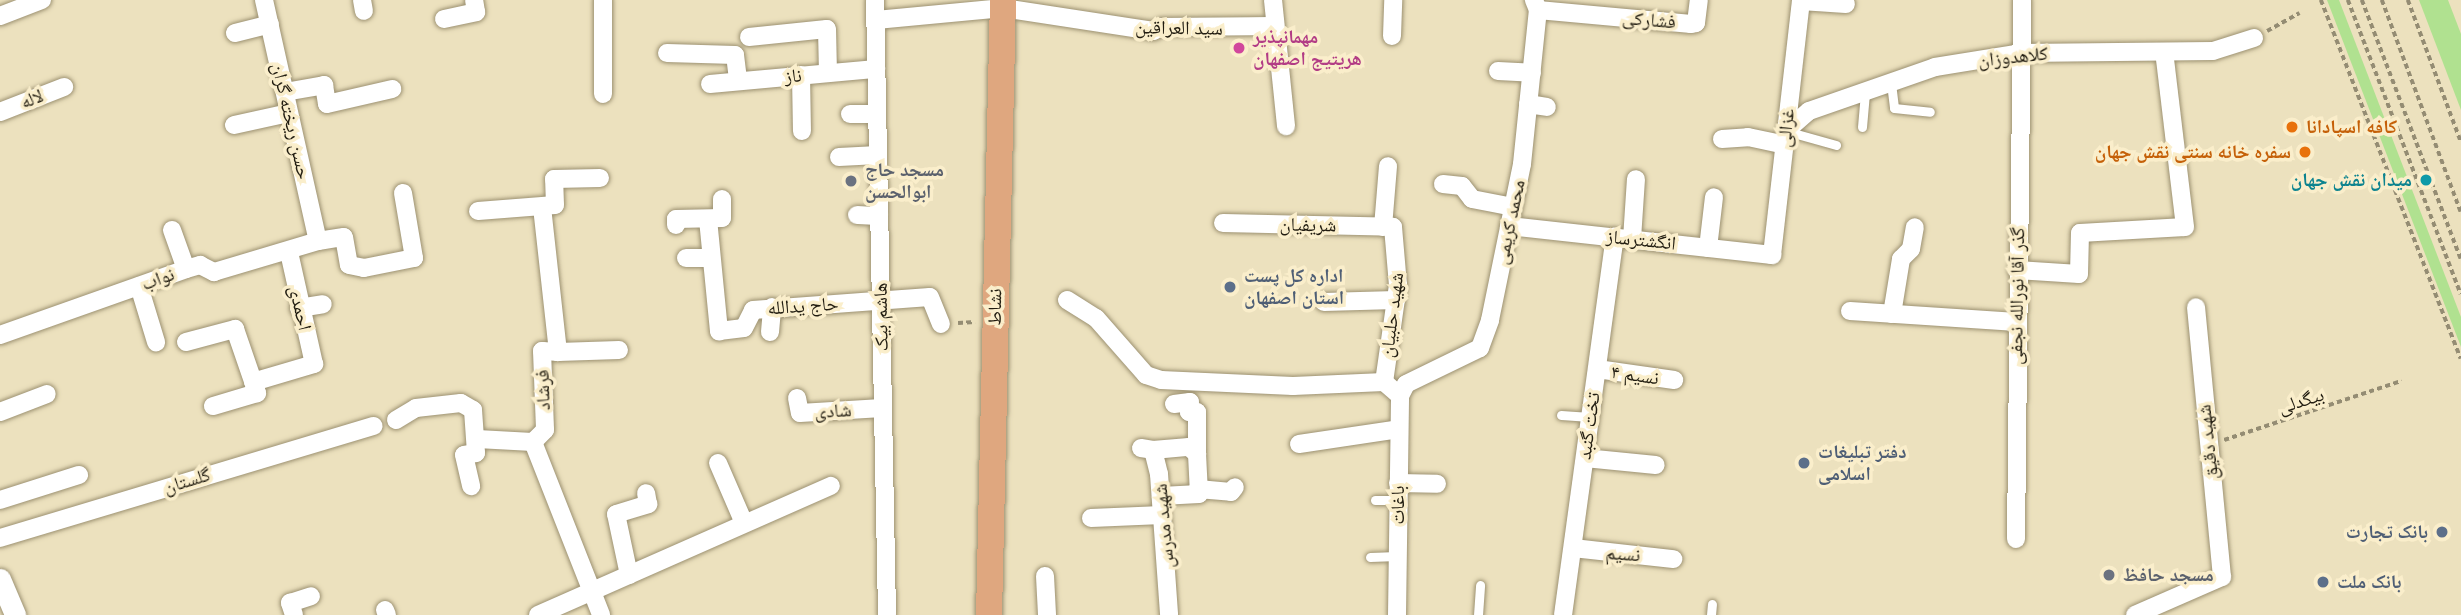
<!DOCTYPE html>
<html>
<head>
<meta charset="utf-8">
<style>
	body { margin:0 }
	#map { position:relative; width:2461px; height:615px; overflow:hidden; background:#ece1be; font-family:"Space Grotesk","Noto Naskh Arabic",sans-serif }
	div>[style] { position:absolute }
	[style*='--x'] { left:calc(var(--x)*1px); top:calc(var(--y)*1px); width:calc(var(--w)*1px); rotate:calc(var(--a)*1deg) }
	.green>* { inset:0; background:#b0e190 }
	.path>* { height:3.5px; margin-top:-1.75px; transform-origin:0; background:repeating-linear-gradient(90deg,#948c73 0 5px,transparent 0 8.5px) }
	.roads { filter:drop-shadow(0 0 2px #9c9171) drop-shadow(0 0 2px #9c9171) }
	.service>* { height:9px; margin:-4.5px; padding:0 4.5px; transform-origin:4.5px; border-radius:4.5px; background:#fff }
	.minor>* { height:18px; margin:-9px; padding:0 9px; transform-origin:9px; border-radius:9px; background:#fff }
	.tertiary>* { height:21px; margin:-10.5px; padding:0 10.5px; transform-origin:10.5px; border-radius:10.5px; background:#fff }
	.primary>* { height:26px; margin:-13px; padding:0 13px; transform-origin:13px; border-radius:13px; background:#dfa77f }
	.dots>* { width:19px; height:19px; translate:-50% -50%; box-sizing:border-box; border:4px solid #faeecb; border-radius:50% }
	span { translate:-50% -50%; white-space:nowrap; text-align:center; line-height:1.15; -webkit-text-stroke:7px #faeecb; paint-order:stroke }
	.street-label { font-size:19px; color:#211c10 }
	.hotel-label { font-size:19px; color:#b23c85; font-weight:700 }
	.left { translate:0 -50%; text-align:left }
	.food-label { font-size:19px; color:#c56008; font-weight:700 }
	.right { translate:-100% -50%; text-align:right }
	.worship-label { font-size:19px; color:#5b616d; font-weight:700 }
	.culture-label { font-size:19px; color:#0d838f; font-weight:700 }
	.service-label { font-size:19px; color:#4e5e75; font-weight:700 }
</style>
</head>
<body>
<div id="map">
	<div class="green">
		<i style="clip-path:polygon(2327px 0,2339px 0,2461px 317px,2461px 347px)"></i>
		<i style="clip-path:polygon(2419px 0,2448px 0,2461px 34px,2461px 110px)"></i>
	</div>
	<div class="path">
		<i style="--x:2321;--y:0;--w:385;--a:68.7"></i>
		<i style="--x:2348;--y:0;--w:315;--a:69"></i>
		<i style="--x:2362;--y:0;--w:277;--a:69.1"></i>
		<i style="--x:2382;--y:0;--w:226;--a:69.6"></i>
		<i style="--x:2408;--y:0;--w:152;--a:69.5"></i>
		<i style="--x:2267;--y:31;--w:37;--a:-29"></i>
		<i style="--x:958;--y:323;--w:17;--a:-3"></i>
		<i style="--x:2224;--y:440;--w:187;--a:-18.4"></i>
	</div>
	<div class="roads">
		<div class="service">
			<i style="--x:1891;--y:83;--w:25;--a:83"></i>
			<i style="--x:1894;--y:108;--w:36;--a:6"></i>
			<i style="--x:1862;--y:127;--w:35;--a:-85"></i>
			<i style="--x:1786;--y:131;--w:52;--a:15.6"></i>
			<i style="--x:1561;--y:415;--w:29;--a:4"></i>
			<i style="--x:1375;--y:500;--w:23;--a:0"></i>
			<i style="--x:1370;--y:557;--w:27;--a:-2"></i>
			<i style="--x:1478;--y:615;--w:30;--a:-86"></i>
			<i style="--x:1711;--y:615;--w:11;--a:-85"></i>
		</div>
		<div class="minor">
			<i style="--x:264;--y:0;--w:247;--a:77.4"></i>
			<i style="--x:362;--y:0;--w:11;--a:80"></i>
			<i style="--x:875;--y:0;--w:615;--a:88.88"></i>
			<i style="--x:1273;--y:0;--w:127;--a:84.1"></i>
			<i style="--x:1801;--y:1;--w:45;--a:3.8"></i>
			<i style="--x:1538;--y:10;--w:154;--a:5.2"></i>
			<i style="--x:1691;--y:24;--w:5;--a:-11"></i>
			<i style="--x:1696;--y:23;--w:23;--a:-83"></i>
			<i style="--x:0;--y:16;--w:45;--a:-20.9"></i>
			<i style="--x:444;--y:19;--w:33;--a:-12"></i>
			<i style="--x:476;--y:12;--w:12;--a:-99"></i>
			<i style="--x:876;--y:20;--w:128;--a:-5.4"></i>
			<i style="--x:1003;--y:8;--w:152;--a:8.7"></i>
			<i style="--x:1153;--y:31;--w:10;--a:-24"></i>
			<i style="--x:1162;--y:27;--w:111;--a:-0.5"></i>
			<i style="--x:235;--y:33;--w:36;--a:-14"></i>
			<i style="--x:1392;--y:36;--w:36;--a:-88"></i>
			<i style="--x:749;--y:37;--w:78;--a:-5.9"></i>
			<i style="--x:827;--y:29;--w:44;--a:88.7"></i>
			<i style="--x:667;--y:53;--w:68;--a:1.7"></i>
			<i style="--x:735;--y:55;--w:26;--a:83"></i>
			<i style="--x:1498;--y:71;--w:34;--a:3"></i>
			<i style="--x:801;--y:75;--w:56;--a:89"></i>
			<i style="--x:710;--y:84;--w:167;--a:-5.2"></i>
			<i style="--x:285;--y:92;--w:40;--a:-10"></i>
			<i style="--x:324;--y:85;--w:19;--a:81"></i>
			<i style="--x:327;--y:104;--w:67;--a:-13"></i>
			<i style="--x:603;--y:94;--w:94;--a:-90"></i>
			<i style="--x:1528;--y:104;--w:19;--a:9"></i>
			<i style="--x:0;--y:112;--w:69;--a:-21.3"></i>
			<i style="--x:850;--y:114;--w:25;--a:0"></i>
			<i style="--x:234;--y:125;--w:56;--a:-12.3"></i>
			<i style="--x:1786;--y:131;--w:30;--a:-41"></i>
			<i style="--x:1809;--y:111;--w:133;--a:-19.2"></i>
			<i style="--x:1935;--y:67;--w:87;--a:-9.2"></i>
			<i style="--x:2021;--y:53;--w:192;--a:-0.6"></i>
			<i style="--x:2213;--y:51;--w:43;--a:-17.6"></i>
			<i style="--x:1722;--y:139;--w:26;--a:-4"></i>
			<i style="--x:1748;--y:137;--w:38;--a:12"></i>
			<i style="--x:839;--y:157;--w:39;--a:-3"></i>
			<i style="--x:1443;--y:184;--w:19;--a:6"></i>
			<i style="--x:1462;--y:186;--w:16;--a:52"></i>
			<i style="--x:1472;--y:199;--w:42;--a:11"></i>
			<i style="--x:542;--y:207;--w:146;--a:83.7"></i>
			<i style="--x:558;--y:352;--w:16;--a:-176"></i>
			<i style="--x:542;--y:351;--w:79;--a:87.8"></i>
			<i style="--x:545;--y:430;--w:17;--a:135"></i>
			<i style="--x:533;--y:442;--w:186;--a:68.5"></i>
			<i style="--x:478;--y:211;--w:77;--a:-4.5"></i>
			<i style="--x:555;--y:205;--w:26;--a:-92"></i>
			<i style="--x:554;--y:179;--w:46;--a:-1.2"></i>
			<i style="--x:857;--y:215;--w:22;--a:3"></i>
			<i style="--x:708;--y:219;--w:113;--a:84.4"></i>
			<i style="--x:719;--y:331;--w:25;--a:-7"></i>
			<i style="--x:744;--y:328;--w:20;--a:-63"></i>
			<i style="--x:753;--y:310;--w:177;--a:-4.2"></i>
			<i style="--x:930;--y:297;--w:29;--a:68"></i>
			<i style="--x:1223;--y:223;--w:170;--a:1.3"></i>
			<i style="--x:1393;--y:227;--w:58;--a:85.1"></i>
			<i style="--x:1398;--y:285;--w:98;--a:98.2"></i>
			<i style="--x:1384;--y:382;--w:21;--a:41"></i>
			<i style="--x:676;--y:225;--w:6;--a:-90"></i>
			<i style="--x:676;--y:219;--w:46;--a:-1.2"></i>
			<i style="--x:722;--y:218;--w:19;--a:-90"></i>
			<i style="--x:1509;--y:226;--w:265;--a:6.3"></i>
			<i style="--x:1772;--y:255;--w:257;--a:-83.5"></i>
			<i style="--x:1383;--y:227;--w:61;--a:-85.3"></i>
			<i style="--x:172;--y:230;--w:41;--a:70.3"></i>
			<i style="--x:1632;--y:239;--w:60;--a:-86.2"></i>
			<i style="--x:1708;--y:248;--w:51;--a:-83.3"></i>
			<i style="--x:686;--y:258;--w:25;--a:0"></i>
			<i style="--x:2017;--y:270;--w:62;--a:3.7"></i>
			<i style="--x:2079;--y:274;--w:41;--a:-88.6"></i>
			<i style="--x:2080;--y:233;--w:105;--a:-3.3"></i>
			<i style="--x:2185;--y:227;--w:176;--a:-96.8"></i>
			<i style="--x:139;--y:286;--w:59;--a:73.1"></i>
			<i style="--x:1067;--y:300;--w:34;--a:32"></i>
			<i style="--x:1096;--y:318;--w:76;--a:48.7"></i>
			<i style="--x:1146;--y:375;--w:16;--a:18"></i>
			<i style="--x:1161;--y:380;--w:132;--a:2.6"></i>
			<i style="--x:1293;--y:386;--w:91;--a:-2.5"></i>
			<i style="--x:1324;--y:302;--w:72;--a:-1.6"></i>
			<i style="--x:299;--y:308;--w:24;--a:-9"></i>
			<i style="--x:1850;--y:311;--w:167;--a:3.8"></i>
			<i style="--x:1892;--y:314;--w:56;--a:-80.7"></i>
			<i style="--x:1901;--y:259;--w:14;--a:-45"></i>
			<i style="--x:1911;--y:249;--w:22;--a:-80"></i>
			<i style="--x:770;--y:332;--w:25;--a:-85"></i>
			<i style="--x:0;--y:335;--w:197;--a:-19.5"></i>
			<i style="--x:186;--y:269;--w:15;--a:-16"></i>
			<i style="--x:200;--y:265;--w:16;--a:27"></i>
			<i style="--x:214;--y:272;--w:109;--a:-16.6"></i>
			<i style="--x:318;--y:241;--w:26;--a:-9"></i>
			<i style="--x:344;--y:237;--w:28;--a:80"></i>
			<i style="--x:349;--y:265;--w:15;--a:11"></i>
			<i style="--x:364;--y:268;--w:51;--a:-11.3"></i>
			<i style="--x:414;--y:258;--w:66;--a:-99.6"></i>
			<i style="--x:186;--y:342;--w:51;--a:-14.9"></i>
			<i style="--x:235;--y:329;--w:68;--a:71"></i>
			<i style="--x:257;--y:393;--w:46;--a:163.5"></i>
			<i style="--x:558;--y:352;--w:61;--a:-1.9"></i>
			<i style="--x:1597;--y:369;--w:78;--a:8.1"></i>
			<i style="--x:253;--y:382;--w:64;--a:-16.4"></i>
			<i style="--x:314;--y:364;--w:115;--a:-102.6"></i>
			<i style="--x:797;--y:398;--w:15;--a:79"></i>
			<i style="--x:800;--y:413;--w:82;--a:-3.5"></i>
			<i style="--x:1174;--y:404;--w:16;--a:-7"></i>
			<i style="--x:1190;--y:402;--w:10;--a:96"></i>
			<i style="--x:1189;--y:412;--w:8;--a:0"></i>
			<i style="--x:1197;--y:412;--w:42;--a:90"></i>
			<i style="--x:0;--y:412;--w:50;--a:-21"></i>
			<i style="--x:396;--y:420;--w:23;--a:-31"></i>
			<i style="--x:416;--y:408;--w:45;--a:-6.3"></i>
			<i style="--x:461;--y:403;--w:14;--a:30"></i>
			<i style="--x:473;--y:410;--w:43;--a:86"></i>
			<i style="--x:476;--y:453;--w:12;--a:171"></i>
			<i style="--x:464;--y:455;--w:32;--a:77"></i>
			<i style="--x:477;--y:439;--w:56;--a:3.1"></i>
			<i style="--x:1299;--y:444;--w:101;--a:-8.5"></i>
			<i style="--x:1141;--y:448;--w:12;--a:9"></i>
			<i style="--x:1153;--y:450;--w:25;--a:76"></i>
			<i style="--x:1159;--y:474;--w:141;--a:85.9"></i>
			<i style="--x:1153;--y:450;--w:36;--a:-5"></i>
			<i style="--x:1189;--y:447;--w:11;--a:41"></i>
			<i style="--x:1197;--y:454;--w:40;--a:87.1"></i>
			<i style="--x:1199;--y:494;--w:38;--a:177"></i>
			<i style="--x:1585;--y:458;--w:71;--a:5.6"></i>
			<i style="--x:718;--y:463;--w:65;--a:66.6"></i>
			<i style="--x:1398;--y:483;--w:39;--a:1"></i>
			<i style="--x:1198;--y:489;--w:33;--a:5"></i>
			<i style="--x:1231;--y:492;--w:6;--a:-51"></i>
			<i style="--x:0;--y:500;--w:83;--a:-17.6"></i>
			<i style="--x:1091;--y:518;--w:71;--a:-2.4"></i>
			<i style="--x:0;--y:538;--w:390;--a:-16.7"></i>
			<i style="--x:2016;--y:539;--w:539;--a:-89.36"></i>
			<i style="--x:1573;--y:548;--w:101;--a:6.3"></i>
			<i style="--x:629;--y:575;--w:62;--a:-102"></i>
			<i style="--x:616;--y:514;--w:34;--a:-17"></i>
			<i style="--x:648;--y:504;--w:11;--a:-100"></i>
			<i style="--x:1045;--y:576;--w:39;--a:87"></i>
			<i style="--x:385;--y:610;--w:5;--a:68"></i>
			<i style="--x:294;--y:615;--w:13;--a:-108"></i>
			<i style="--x:290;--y:603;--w:22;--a:-18"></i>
			<i style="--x:538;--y:615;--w:320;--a:-23.8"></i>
			<i style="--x:1397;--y:615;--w:219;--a:-89.2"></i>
			<i style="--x:1400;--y:396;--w:13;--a:-63"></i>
			<i style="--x:1406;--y:384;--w:82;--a:-25.9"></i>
			<i style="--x:1480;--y:348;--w:30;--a:-70"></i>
			<i style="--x:1490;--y:320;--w:159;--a:-78.4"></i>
			<i style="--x:1522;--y:164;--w:155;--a:-84.1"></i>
			<i style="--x:1538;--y:10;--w:11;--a:-112"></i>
			<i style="--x:1563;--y:615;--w:382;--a:-82.2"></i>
			<i style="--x:2135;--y:615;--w:95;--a:-23.6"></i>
			<i style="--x:2222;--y:577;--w:271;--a:-95.5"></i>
		</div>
		<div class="tertiary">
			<i style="--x:0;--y:579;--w:39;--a:67"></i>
		</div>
		<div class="primary">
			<i style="--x:989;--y:615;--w:615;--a:-88.7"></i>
		</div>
	</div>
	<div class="dots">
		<i style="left:1239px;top:48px;background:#d1479c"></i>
		<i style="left:2292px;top:127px;background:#e8710a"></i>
		<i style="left:2305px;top:152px;background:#e8710a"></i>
		<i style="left:2426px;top:180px;background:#0f9aa8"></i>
		<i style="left:851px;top:181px;background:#6b7280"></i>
		<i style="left:1230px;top:287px;background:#5c6f8a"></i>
		<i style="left:1804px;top:463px;background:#5c6f8a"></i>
		<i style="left:2442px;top:532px;background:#5c6f8a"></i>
		<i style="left:2109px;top:575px;background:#6b7280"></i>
		<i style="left:2323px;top:582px;background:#5c6f8a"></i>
	</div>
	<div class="street-label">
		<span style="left:1649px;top:20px;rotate:5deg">فشارکی</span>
		<span style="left:1179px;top:28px;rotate:1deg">سید العراقین</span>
		<span style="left:2013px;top:57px;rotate:-6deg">کلاهدوزان</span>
		<span style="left:793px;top:76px;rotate:-5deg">ناز</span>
		<span style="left:32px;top:99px;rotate:-22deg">لاله</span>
		<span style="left:291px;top:121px;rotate:77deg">حسن ریخته گران</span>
		<span style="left:1786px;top:128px;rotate:-84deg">غزالی</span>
		<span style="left:1510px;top:222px;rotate:-78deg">محمد کریمی</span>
		<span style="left:1308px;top:225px;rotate:1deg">شریفیان</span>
		<span style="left:1641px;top:240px;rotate:6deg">انگشترساز</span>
		<span style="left:158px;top:279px;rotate:-20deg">نواب</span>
		<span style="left:2017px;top:296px;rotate:-89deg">گذر آقا نورالله نجفی</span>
		<span style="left:803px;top:306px;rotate:-4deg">حاج یدالله</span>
		<span style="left:995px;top:307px;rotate:-89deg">نشاط</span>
		<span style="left:300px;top:308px;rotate:77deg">احمدی</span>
		<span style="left:1392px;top:315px;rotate:-83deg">شهید حلبیان</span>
		<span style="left:881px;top:317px;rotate:-91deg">هاشم بیک</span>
		<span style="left:1635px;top:375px;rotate:8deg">نسیم ۴</span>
		<span style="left:543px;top:390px;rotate:-92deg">فرشاد</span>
		<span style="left:2301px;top:401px;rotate:-18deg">بیگدلی</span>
		<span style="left:833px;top:411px;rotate:-3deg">شادی</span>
		<span style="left:1589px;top:426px;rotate:-82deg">تخت گنبد</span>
		<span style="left:2208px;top:442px;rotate:-96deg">شهید دقیق</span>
		<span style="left:187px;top:481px;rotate:-17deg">گلستان</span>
		<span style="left:1398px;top:505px;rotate:-90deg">باغات</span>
		<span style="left:1164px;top:526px;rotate:-95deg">شهید مدرس</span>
		<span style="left:1623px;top:554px;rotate:4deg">نسیم</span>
	</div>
	<div class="hotel-label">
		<span class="left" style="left:1253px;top:48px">مهمانپذیر<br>هریتیج اصفهان</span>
	</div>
	<div class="food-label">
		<span class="left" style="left:2306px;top:127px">کافه اسپادانا</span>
		<span class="right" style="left:2291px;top:152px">سفره خانه سنتی نقش جهان</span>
	</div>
	<div class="worship-label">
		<span class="left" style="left:865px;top:181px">مسجد حاج<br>ابوالحسن</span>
		<span class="left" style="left:2123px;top:575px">مسجد حافظ</span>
	</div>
	<div class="culture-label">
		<span class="right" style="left:2412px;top:180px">میدان نقش جهان</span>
	</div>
	<div class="service-label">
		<span class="left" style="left:1244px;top:287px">اداره کل پست<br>استان اصفهان</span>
		<span class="left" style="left:1818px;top:463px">دفتر تبلیغات<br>اسلامی</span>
		<span class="right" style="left:2428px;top:532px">بانک تجارت</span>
		<span class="left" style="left:2337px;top:582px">بانک ملت</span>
	</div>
</div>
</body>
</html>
